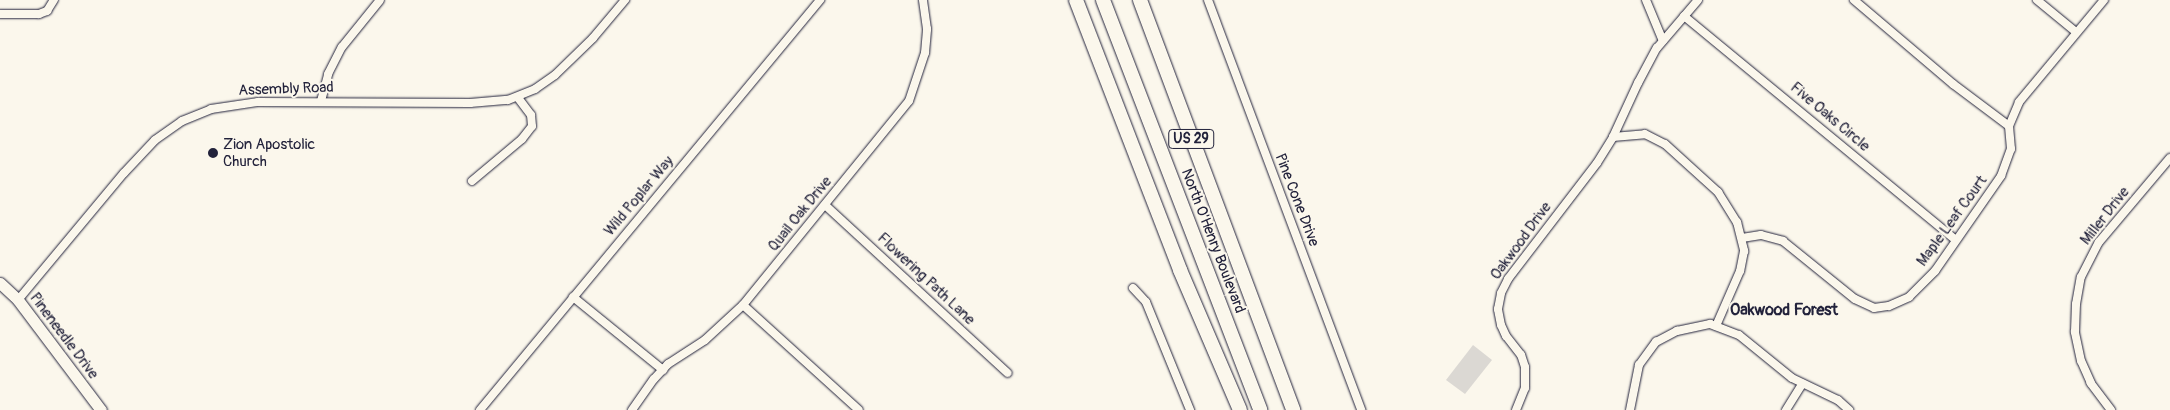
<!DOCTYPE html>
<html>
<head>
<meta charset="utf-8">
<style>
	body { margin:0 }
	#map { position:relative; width:2170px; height:410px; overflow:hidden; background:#fbf7ec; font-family:Pangolin,sans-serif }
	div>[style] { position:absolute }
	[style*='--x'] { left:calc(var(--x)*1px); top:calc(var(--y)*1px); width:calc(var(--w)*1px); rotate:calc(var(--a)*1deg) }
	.green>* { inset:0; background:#dbd8d3 }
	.roads { filter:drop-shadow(0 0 1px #22223b) drop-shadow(0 0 1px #22223b) }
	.street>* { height:8px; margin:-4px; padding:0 4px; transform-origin:4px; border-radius:4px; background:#fbf7ec }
	.secondary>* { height:11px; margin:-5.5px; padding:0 5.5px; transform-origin:5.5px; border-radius:5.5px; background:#fbf7ec }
	.highway>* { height:14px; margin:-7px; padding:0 7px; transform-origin:7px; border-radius:7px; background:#fbf7ec }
	.dots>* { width:14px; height:14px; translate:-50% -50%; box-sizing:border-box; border:2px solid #fbf7ec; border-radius:50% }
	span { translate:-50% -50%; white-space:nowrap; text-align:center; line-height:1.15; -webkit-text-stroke:4px #fbf7ec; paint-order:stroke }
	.shield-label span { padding:1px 4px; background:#fbf7ec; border:1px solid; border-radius:4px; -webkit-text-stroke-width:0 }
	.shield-label { font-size:14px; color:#22223b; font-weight:700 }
	.street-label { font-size:15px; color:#22223b }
	.poi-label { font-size:15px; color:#22223b }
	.left { translate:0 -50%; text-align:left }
	.neighbourhood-label { font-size:16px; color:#22223b; font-weight:700 }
</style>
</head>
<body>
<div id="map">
	<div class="green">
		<i style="clip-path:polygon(1473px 345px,1492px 360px,1465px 394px,1446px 380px)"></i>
	</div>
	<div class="roads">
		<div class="street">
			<i style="--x:1208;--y:0;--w:438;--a:69.5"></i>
			<i style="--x:1646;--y:0;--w:44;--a:67.5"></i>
			<i style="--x:1854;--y:0;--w:130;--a:40.3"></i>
			<i style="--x:1953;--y:84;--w:70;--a:36.9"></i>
			<i style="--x:2037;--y:0;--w:50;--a:39.4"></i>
			<i style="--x:0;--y:14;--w:39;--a:0"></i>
			<i style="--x:39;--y:14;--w:9;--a:-21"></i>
			<i style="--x:47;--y:11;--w:13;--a:-58"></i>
			<i style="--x:1684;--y:16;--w:352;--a:39.5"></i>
			<i style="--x:321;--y:101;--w:28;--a:-75"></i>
			<i style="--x:328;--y:74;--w:30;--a:-63"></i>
			<i style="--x:342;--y:47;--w:60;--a:-51"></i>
			<i style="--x:1613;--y:137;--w:60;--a:-65.2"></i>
			<i style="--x:1638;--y:83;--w:40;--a:-62"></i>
			<i style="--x:1657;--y:48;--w:63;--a:-49.5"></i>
			<i style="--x:472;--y:181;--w:65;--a:-40"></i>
			<i style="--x:522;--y:139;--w:16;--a:-52"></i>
			<i style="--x:532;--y:126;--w:11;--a:-95"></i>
			<i style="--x:531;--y:115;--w:21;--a:-127"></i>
			<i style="--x:825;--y:205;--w:248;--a:42.6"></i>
			<i style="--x:1742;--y:238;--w:19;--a:-9"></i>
			<i style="--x:1761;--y:235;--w:23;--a:15"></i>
			<i style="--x:1783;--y:241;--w:92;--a:38.9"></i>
			<i style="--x:1855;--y:299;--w:21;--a:25"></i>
			<i style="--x:1874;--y:308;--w:15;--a:-8"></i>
			<i style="--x:1889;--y:306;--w:22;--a:-24"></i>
			<i style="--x:1909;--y:297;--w:37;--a:-45"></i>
			<i style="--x:1935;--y:271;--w:116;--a:-55.2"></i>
			<i style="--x:2001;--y:176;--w:29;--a:-70"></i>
			<i style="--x:2011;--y:149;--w:23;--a:-95"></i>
			<i style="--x:2009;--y:126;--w:26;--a:-67"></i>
			<i style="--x:2019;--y:102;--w:133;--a:-50.2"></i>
			<i style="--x:1133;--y:288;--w:19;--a:47"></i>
			<i style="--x:1146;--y:302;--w:117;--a:67.8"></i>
			<i style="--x:573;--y:297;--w:116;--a:39"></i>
			<i style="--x:18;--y:300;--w:165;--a:-50.2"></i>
			<i style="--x:124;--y:173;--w:45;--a:-46.8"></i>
			<i style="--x:155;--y:140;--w:33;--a:-35"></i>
			<i style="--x:182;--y:121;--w:31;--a:-22"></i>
			<i style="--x:211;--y:109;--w:48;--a:-8.5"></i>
			<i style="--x:258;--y:102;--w:212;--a:0.3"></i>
			<i style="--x:470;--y:103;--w:38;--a:-5"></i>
			<i style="--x:508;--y:100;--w:29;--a:-22"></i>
			<i style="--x:535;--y:89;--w:24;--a:-35"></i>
			<i style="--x:555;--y:75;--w:53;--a:-44.2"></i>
			<i style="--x:593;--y:38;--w:50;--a:-49.9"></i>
			<i style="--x:743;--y:305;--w:156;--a:42.2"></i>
			<i style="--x:480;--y:410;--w:533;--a:-50.33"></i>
			<i style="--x:632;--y:410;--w:38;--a:-55"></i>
			<i style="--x:654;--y:379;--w:21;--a:-47"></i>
			<i style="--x:668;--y:364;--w:44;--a:-33"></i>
			<i style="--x:705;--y:340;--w:52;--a:-42.6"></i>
			<i style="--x:743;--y:305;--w:263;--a:-50.9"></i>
			<i style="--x:909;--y:101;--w:51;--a:-71.6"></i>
			<i style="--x:925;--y:53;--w:24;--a:-85"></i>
			<i style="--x:927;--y:29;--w:29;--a:-98"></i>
			<i style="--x:1516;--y:410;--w:24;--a:-68"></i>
			<i style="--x:1525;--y:388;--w:21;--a:-90"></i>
			<i style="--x:1525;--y:367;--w:13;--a:-108"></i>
			<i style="--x:1521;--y:355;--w:24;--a:-128"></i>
			<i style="--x:1506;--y:336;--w:12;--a:-114"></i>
			<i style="--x:1501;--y:325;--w:16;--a:-101"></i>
			<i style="--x:1498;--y:309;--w:16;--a:-79"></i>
			<i style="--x:1501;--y:293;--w:16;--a:-63"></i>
			<i style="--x:1508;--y:279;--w:146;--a:-52.5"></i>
			<i style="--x:1597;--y:163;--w:31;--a:-58"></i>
			<i style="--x:1613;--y:137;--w:32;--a:-5"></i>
			<i style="--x:1645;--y:134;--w:22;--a:27"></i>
			<i style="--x:1665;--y:144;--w:72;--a:42.2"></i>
			<i style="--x:1718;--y:192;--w:36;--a:58"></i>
			<i style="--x:1737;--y:222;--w:30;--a:76"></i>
			<i style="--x:1744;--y:251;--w:20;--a:101"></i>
			<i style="--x:1740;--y:271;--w:60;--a:113.6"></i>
			<i style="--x:1630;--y:410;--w:46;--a:-78.7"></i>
			<i style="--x:1639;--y:365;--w:29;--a:-54"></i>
			<i style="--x:1656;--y:342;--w:24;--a:-28"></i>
			<i style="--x:1677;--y:331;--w:34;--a:-12"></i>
			<i style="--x:1710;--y:324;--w:31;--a:21"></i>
			<i style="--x:1739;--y:335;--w:68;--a:39.1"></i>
			<i style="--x:1792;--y:378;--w:51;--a:25.6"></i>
			<i style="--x:1838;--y:400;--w:15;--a:42"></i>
			<i style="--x:1786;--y:410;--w:31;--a:-58"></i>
			<i style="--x:2111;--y:410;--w:34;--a:-127"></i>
			<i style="--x:2091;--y:383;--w:24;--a:-114"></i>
			<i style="--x:2081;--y:361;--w:30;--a:-102"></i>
			<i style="--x:2075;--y:332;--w:28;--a:-88"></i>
			<i style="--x:2076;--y:304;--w:27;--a:-80"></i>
			<i style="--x:2081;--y:277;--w:39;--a:-63"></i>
			<i style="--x:2099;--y:242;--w:110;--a:-49.8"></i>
		</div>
		<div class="secondary">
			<i style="--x:0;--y:283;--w:25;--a:43"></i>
			<i style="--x:18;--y:300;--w:138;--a:53"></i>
		</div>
		<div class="highway">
			<i style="--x:1076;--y:0;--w:289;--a:68.9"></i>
			<i style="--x:1180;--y:270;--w:152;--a:66.8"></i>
			<i style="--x:1103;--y:0;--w:439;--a:69"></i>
			<i style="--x:1140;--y:0;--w:438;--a:69.5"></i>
		</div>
	</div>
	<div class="dots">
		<i style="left:213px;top:153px;background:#22223b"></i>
	</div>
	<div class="shield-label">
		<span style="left:1191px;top:139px">US 29</span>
	</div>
	<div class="street-label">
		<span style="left:286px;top:89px;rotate:-2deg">Assembly Road</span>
		<span style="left:1830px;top:117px;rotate:40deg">Five Oaks Circle</span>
		<span style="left:639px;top:196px;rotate:-50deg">Wild Poplar Way</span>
		<span style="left:1297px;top:200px;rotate:69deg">Pine Cone Drive</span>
		<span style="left:800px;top:214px;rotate:-51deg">Quail Oak Drive</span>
		<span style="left:2105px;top:216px;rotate:-52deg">Miller Drive</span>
		<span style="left:1952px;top:221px;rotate:-54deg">Maple Leaf Court</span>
		<span style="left:1213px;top:241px;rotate:69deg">North O'Henry Boulevard</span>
		<span style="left:1521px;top:241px;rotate:-54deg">Oakwood Drive</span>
		<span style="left:926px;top:279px;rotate:43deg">Flowering Path Lane</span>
		<span style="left:64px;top:336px;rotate:53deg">Pineneedle Drive</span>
	</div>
	<div class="poi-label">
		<span class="left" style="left:223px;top:153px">Zion Apostolic<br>Church</span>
	</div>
	<div class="neighbourhood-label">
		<span style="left:1784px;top:310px">Oakwood Forest</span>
	</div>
</div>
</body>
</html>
